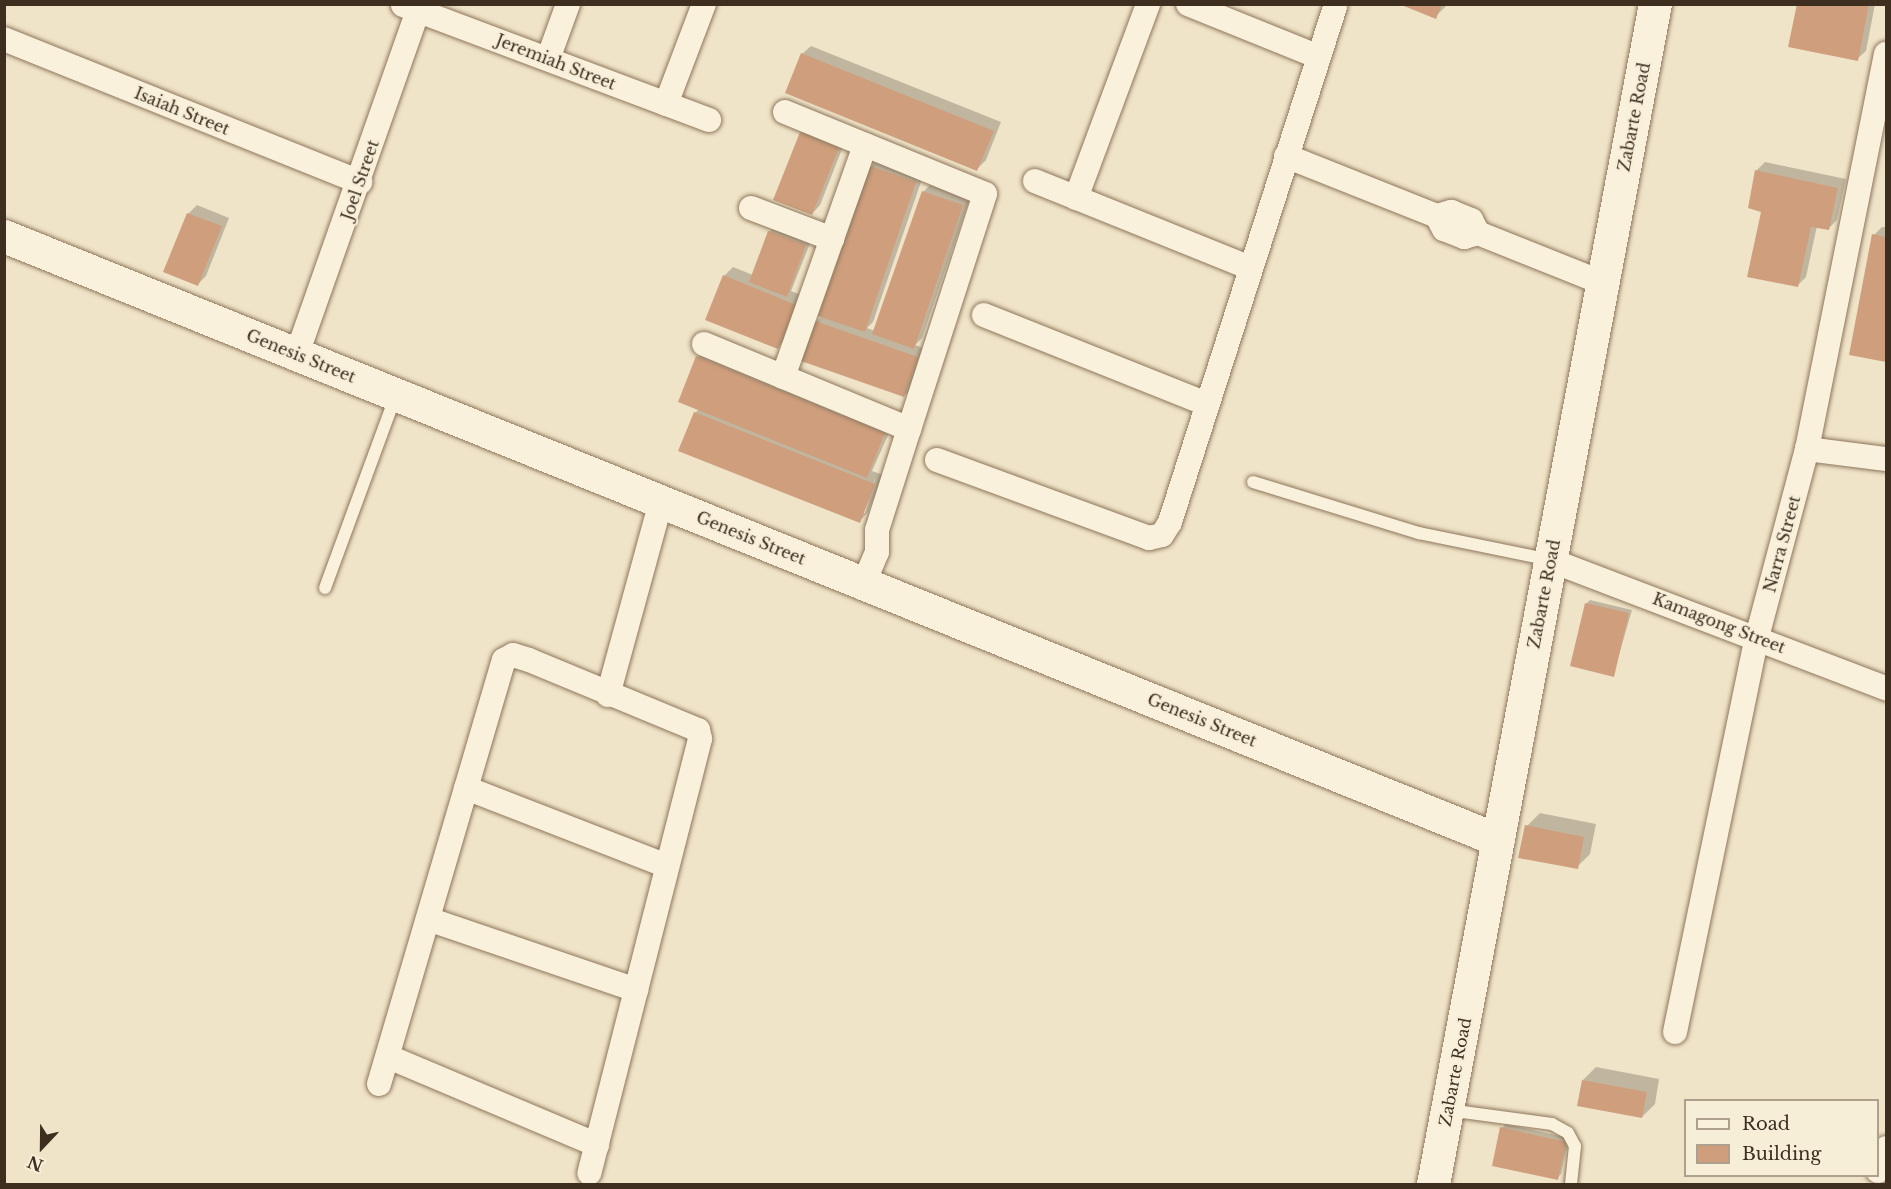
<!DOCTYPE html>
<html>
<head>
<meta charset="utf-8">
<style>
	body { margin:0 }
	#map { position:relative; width:1891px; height:1189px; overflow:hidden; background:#f0e4c8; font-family:"Libre Baskerville",serif }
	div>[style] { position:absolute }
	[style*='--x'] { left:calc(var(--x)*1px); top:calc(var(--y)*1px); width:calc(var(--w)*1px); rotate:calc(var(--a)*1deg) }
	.shadow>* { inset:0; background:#0003 }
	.building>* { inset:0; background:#cf9f7d }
	.roads { filter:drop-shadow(0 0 2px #8d765c) drop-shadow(0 0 2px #8d765c) }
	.lane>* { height:12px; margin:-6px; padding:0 6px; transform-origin:6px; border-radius:6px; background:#faf1dc }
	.street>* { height:24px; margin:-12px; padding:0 12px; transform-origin:12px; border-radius:12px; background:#faf1dc }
	.secondary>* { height:33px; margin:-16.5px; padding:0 16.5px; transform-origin:16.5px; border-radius:16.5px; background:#faf1dc }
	span { translate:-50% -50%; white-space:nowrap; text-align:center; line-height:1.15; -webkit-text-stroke:4.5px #f7eed8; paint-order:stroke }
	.street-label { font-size:16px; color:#3d2e20 }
	.frame { position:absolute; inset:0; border:6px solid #3d2e20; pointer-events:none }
	.legend { position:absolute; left:1684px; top:1099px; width:195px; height:78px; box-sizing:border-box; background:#f7eed8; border:2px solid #ada18e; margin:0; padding:8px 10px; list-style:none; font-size:18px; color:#3d2e20 }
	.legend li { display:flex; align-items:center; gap:12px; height:30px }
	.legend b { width:30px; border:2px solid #ada18e }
	.north { position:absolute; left:12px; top:1117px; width:60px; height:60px; -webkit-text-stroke:4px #f7eed8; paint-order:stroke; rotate:202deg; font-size:16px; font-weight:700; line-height:24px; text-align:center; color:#3d2e20 }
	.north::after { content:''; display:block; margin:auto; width:21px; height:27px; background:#3d2e20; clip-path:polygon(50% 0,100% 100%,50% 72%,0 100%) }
</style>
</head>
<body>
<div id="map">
	<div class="shadow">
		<i style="clip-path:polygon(1402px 4px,1448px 4px,1435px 17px)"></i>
		<i style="clip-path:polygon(1798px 4px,1875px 4px,1866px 51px,1857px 59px)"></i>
		<i style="clip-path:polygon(811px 46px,1001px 122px,986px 160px,977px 169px,802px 54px)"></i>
		<i style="clip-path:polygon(809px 124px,846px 139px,820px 205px,812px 214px,801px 133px)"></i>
		<i style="clip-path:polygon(880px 158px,924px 173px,873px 322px,867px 328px,875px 331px,923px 192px,932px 183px,970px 197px,922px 338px,915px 345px,926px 349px,913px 387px,904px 396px,816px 322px,822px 316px,871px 167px)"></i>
		<i style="clip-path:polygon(1765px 162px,1846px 179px,1837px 220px,1828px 229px,1817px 226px,1806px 277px,1797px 286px,1763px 210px,1757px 170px)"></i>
		<i style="clip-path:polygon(197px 205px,229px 218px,206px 276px,198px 284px,188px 214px)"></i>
		<i style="clip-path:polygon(778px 223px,813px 236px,791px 291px,803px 296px,786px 339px,778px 347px,724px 276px,733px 267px,753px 275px,769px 232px)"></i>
		<i style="clip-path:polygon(1882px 227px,1886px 227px,1886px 361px,1851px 354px,1874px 235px)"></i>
		<i style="clip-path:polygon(evenodd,706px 349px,893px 424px,872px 471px,883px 475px,868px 512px,860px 521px,695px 413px,699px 409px,698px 357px,706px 349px,876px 476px,865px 513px,862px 513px,876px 476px)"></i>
		<i style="clip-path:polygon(1590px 600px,1632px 610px,1613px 675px,1586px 604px)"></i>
		<i style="clip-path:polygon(1540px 813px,1596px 824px,1590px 854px,1577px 867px,1527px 826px)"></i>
		<i style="clip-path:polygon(1596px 1067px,1659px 1079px,1655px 1104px,1642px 1117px,1583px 1080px)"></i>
		<i style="clip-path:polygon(1506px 1124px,1569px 1138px,1561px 1174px,1557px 1178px,1502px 1128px)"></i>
	</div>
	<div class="building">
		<i style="clip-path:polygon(1399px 4px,1442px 4px,1436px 19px)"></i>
		<i style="clip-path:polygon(1797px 4px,1869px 4px,1858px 61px,1788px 47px)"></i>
		<i style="clip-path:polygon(801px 53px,994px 131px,977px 171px,785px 93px)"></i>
		<i style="clip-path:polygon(800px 132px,839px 148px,812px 215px,773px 200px)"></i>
		<i style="clip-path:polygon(870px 166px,916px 182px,865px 332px,818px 316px)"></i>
		<i style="clip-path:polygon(1755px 170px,1838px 188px,1829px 230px,1811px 227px,1798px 287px,1747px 277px,1761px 212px,1748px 208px)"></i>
		<i style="clip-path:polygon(922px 191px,963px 205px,914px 349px,872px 334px)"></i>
		<i style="clip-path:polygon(187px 213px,222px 226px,198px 286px,163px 272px)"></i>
		<i style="clip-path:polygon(768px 231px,806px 245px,787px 297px,749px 282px)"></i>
		<i style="clip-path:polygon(1872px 234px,1886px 237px,1886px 362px,1849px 355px)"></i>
		<i style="clip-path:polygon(723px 275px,796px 305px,778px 349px,705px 320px)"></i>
		<i style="clip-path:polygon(815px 321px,918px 357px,904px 397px,801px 361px)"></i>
		<i style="clip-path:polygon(696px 356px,885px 433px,867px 478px,678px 402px)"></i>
		<i style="clip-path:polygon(694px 412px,875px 484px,860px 523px,678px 451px)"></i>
		<i style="clip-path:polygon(1585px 603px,1629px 613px,1614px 677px,1570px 666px)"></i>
		<i style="clip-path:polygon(1525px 825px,1584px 837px,1578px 869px,1518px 858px)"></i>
		<i style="clip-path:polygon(1582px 1080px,1647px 1092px,1642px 1118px,1577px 1106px)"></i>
		<i style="clip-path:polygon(1500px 1127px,1566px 1142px,1558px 1180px,1492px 1166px)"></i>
	</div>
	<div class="roads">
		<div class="lane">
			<i style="--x:1253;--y:482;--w:174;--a:17.1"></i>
			<i style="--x:1419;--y:533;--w:134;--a:11.6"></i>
			<i style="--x:325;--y:588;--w:206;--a:-69.8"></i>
			<i style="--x:1448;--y:1110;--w:105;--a:7.7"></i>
			<i style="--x:1552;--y:1124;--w:18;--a:29"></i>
			<i style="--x:1568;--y:1133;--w:15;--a:62"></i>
			<i style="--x:1575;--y:1146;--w:38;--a:96"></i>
		</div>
		<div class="street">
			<i style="--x:1188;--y:4;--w:141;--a:22"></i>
			<i style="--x:403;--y:5;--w:327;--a:20.6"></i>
			<i style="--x:4;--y:39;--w:384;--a:21.9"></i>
			<i style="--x:548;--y:59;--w:59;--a:-70"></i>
			<i style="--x:666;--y:104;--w:107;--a:-69.2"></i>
			<i style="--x:785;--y:112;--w:216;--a:22.3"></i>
			<i style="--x:985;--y:194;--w:247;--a:107.9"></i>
			<i style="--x:909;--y:429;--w:106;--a:107.6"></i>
			<i style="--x:877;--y:530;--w:22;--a:90"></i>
			<i style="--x:877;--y:552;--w:34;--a:113"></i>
			<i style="--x:1286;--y:156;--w:162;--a:21.7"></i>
			<i style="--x:1437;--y:216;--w:15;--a:-16"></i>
			<i style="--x:1451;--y:212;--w:22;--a:22"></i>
			<i style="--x:1471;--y:220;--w:15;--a:62"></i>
			<i style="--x:1035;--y:181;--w:232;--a:22"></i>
			<i style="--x:1076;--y:198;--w:207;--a:-69.6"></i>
			<i style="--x:751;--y:208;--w:87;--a:20.9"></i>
			<i style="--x:1437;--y:216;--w:15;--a:62"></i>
			<i style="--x:1444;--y:229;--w:22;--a:22"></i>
			<i style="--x:1464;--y:237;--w:15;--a:-16"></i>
			<i style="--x:1478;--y:233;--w:135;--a:21.8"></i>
			<i style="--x:984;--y:315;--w:239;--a:21.8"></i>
			<i style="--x:704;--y:344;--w:222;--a:22.5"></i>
			<i style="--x:297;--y:354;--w:371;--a:-70.6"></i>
			<i style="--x:783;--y:377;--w:246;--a:-70.5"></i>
			<i style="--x:1807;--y:449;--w:80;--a:7.2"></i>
			<i style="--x:937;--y:460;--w:226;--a:20.2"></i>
			<i style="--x:1149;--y:538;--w:13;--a:-13"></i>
			<i style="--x:1162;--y:535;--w:15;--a:-58"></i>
			<i style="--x:1170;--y:522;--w:541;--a:-72.24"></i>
			<i style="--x:1550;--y:560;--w:360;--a:20.9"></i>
			<i style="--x:608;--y:695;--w:201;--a:-74.7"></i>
			<i style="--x:466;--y:788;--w:213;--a:21.2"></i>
			<i style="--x:428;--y:919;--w:220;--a:18.8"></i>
			<i style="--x:1675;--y:1032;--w:403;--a:-78.3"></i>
			<i style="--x:1757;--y:637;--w:195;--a:-75.1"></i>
			<i style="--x:1807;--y:449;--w:403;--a:-78.7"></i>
			<i style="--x:389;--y:1057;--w:226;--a:22.9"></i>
			<i style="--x:379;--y:1084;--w:442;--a:-73.6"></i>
			<i style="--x:504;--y:660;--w:10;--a:-29"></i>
			<i style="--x:513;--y:655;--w:17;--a:17"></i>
			<i style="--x:529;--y:660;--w:183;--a:22.5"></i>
			<i style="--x:698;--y:730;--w:9;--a:77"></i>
			<i style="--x:700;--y:739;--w:448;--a:104.3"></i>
			<i style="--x:1878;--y:1171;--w:24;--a:-71"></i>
		</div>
		<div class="secondary">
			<i style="--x:4;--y:236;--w:1611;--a:22.01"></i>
			<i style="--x:1433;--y:1184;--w:1201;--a:-79.35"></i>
		</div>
	</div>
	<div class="street-label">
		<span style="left:556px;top:62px;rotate:21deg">Jeremiah Street</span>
		<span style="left:182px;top:111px;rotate:22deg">Isaiah Street</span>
		<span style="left:1634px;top:117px;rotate:-79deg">Zabarte Road</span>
		<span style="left:360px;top:180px;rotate:-71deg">Joel Street</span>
		<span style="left:301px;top:356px;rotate:22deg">Genesis Street</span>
		<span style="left:751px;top:538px;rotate:22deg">Genesis Street</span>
		<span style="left:1782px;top:544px;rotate:-75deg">Narra Street</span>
		<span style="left:1544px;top:594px;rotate:-79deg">Zabarte Road</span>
		<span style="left:1719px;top:623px;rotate:21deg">Kamagong Street</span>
		<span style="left:1202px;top:720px;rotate:22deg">Genesis Street</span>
		<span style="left:1455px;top:1072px;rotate:-79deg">Zabarte Road</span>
	</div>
	<div class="frame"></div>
	<ul class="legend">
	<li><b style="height:8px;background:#faf1dc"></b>Road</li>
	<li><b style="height:16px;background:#cf9f7d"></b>Building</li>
	</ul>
	<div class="north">N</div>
</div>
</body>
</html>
